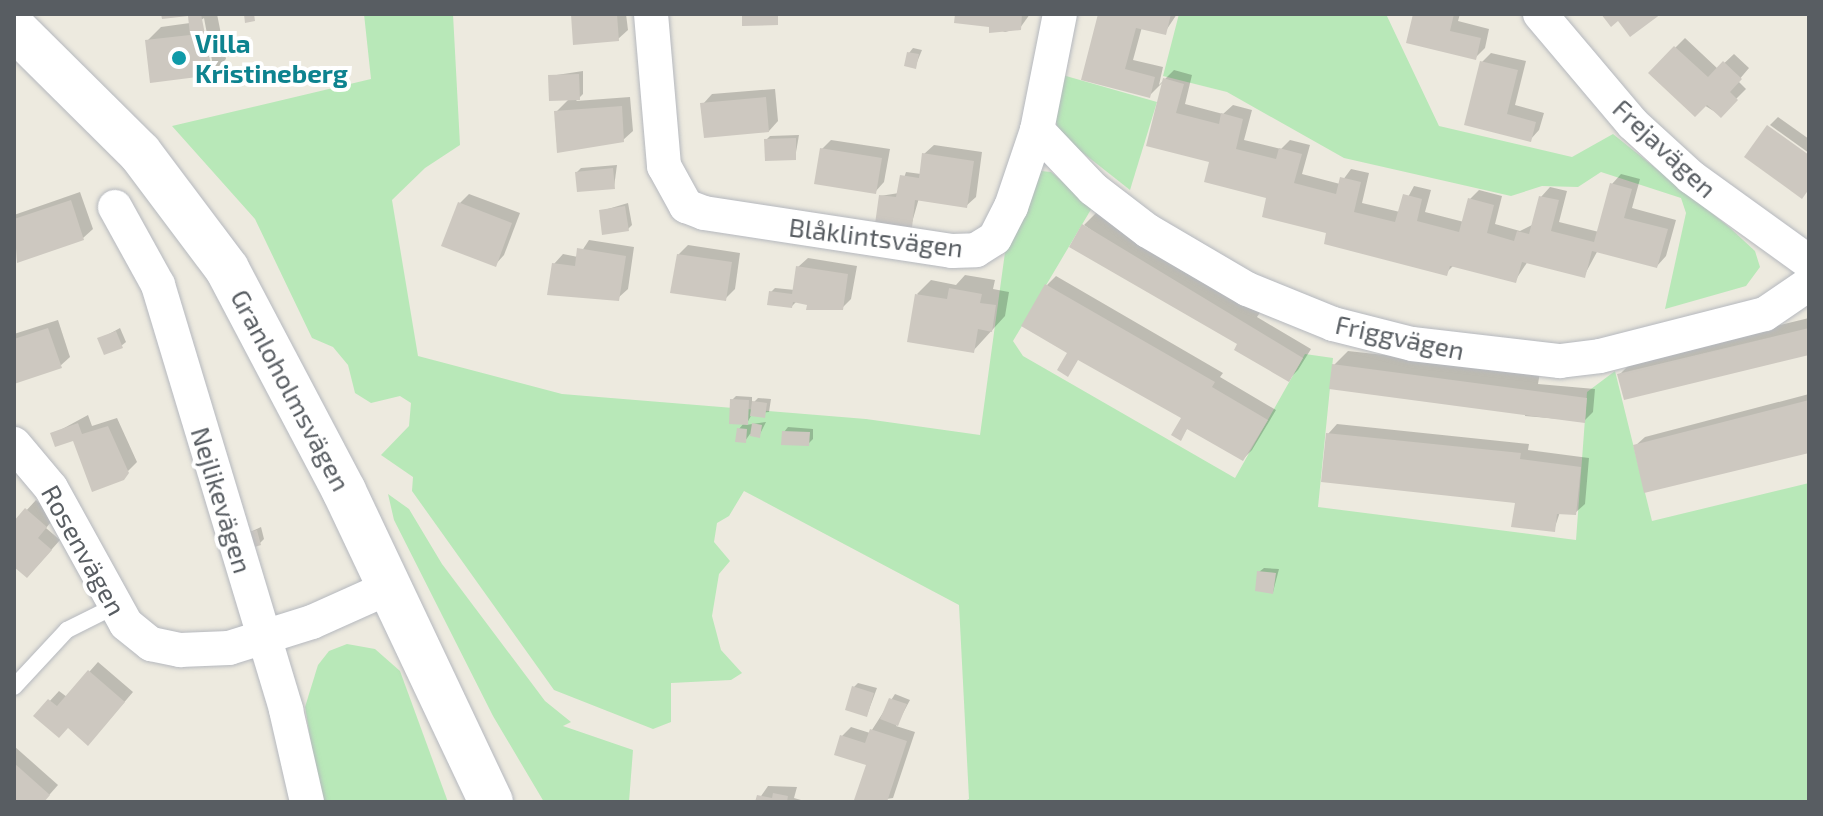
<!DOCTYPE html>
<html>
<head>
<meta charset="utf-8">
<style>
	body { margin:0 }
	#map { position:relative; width:1823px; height:816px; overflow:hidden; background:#edeadf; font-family:"Exo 2",sans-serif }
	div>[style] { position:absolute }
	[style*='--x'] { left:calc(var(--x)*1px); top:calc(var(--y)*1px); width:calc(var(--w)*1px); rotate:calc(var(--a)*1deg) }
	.green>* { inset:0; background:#b8e8b8 }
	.shadow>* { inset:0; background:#0003 }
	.building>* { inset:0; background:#cdc8c0 }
	.roads { filter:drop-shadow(0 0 2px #b5b8be) drop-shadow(0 0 2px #b5b8be) }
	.lane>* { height:16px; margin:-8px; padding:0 8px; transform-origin:8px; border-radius:8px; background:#fff }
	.street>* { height:34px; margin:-17px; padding:0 17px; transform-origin:17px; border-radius:17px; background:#fff }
	.secondary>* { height:44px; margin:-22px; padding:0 22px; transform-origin:22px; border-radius:22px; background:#fff }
	.dots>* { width:22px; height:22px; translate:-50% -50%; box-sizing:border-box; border:4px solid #fff; border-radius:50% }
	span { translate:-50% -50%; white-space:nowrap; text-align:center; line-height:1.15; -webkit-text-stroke:8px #fff; paint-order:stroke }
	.culture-label { font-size:26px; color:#0d838f; font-weight:700 }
	.left { translate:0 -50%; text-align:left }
	.street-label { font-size:26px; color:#585d62 }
	.frame { position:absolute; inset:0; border:16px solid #585d62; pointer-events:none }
</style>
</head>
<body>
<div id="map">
	<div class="green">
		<i style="clip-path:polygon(364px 14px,453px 14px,460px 145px,425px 168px,392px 200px,418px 356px,562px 394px,866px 419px,980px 435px,1006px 245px,1041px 171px,1051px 172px,1093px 206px,1013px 341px,1023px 356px,1235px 478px,1305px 354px,1333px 358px,1318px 507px,1576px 540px,1587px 392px,1615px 371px,1652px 521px,1809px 483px,1809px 802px,963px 802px,969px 799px,959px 605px,744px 491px,729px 516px,717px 523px,714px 542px,730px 561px,719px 574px,712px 616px,721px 650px,742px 673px,731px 680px,671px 683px,671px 722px,653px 729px,554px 690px,412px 491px,413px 477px,381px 455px,409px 426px,411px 403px,400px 396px,371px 403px,355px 393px,348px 365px,333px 347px,312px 338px,255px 219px,172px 126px,371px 79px)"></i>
		<i style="clip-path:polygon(1179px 14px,1386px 14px,1439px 126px,1572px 157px,1613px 134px,1729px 227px,1755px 251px,1760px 267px,1746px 286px,1665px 309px,1686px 213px,1681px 198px,1601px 172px,1578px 187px,1542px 186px,1511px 196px,1344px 158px,1227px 92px,1163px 76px)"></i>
		<i style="clip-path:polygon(1059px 74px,1157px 102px,1130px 190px,1059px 134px,1054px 113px)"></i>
		<i style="clip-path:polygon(388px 494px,409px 509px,442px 564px,545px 701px,571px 722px,563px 726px,633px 750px,629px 802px,544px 802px,493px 716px,394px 520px)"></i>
		<i style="clip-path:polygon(347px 644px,375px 649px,400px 671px,448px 802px,321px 802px,305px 707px,318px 665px,329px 651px)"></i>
	</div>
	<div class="shadow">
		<i style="clip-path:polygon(189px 14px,217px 14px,226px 59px,214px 71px,204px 18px,200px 21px,212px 73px,147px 41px,161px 27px,190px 23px)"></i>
		<i style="clip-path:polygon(573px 14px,626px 14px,628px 30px,618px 39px)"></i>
		<i style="clip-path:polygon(957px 14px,1030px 14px,1020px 28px,1005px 32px)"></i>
		<i style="clip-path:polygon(1099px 14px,1177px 14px,1165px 32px,1142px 27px,1133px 60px,1163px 67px,1159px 85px,1174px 70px,1192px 75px,1185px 104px,1223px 114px,1233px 105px,1252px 110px,1244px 140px,1281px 149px,1290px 140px,1310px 145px,1302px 174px,1340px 184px,1351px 169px,1369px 173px,1362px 203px,1400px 212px,1414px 186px,1431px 190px,1425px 212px,1464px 222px,1470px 199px,1479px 190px,1502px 196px,1495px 224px,1520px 231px,1534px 224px,1541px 197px,1550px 187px,1567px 191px,1559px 222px,1599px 232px,1612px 184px,1621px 174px,1640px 179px,1632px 208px,1676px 220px,1666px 256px,1657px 266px,1598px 250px,1584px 276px,1528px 261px,1515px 281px,1454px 265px,1446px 273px,1329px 231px,1212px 160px,1148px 144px,1164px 81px,1149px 96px,1083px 79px)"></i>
		<i style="clip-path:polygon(1415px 14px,1460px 14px,1458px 21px,1489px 29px,1485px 48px,1475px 58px)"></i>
		<i style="clip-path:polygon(1685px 38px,1718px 69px,1734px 54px,1749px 68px,1738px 81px,1746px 89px,1720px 115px,1651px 72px)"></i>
		<i style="clip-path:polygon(913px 48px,922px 50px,915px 67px,909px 53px)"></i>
		<i style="clip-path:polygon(1491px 53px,1526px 61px,1515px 105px,1544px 113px,1539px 130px,1530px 140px,1466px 124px,1482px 62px)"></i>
		<i style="clip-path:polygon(583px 71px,583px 94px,576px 101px,630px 97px,633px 131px,623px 140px,556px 112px,570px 98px,550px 76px)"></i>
		<i style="clip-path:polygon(775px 89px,778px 121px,769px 131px,703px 104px,712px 94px)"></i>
		<i style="clip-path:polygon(1778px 117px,1809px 139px,1809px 153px,1770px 125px)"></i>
		<i style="clip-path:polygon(799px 135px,795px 158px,766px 140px,770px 136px)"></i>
		<i style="clip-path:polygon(831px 140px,890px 149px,884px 182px,875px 192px,822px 149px)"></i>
		<i style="clip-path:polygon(934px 145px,982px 152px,976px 197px,966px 206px,919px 198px,911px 226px,880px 196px,899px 193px,906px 172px,921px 174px,924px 154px)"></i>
		<i style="clip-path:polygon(617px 165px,614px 187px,577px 172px,581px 168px)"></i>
		<i style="clip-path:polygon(80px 192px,93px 229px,83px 238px,18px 260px,14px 215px)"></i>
		<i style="clip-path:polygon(469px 194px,520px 213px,504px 255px,495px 265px,460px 203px)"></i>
		<i style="clip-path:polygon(628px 203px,632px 225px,628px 229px,601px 211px)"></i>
		<i style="clip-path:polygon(1098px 211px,1263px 308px,1257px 317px,1311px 349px,1298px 370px,1289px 379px,1244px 337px,1084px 225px)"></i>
		<i style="clip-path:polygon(589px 240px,634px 247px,628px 289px,618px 298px,554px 264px,563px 254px,578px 257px)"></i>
		<i style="clip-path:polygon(688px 245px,740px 253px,735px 289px,725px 299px,678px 255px)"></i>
		<i style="clip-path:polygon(808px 258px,857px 266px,851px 299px,842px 308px,797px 301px,792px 306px,771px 292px,775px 288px,795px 290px,798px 267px)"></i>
		<i style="clip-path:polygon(965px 275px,995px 280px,993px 289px,1009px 292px,1005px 316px,973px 351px,917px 294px,931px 280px,956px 285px)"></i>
		<i style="clip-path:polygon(1056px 276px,1223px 373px,1220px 377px,1276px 410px,1252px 450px,1243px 459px,1188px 427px,1181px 438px,1184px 418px,1069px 354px,1047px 285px)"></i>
		<i style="clip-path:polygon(1809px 318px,1809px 353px,1619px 375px,1633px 361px)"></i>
		<i style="clip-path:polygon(58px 320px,70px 357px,60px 366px,14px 382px,14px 334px)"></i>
		<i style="clip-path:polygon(120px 328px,126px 342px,121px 346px,100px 339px)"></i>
		<i style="clip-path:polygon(1348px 351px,1540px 372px,1538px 384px,1595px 389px,1593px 412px,1584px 421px,1525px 416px,1526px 406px,1334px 365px)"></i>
		<i style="clip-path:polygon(1809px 394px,1809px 453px,1635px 446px,1645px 437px)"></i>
		<i style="clip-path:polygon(736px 396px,752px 397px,752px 404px,758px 398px,771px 399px,769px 412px,752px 414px,746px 425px,766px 422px,759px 436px,750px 434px,745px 441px,739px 429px,744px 423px,732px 400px)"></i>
		<i style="clip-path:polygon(88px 415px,92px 426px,117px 418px,137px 462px,127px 472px,74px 438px,53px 434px)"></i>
		<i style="clip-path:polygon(1337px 424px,1529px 444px,1528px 450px,1589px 458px,1585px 504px,1575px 513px,1560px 512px,1554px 530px,1517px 501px,1328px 434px)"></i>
		<i style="clip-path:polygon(788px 427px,813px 429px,813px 439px,808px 444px,784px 432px)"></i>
		<i style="clip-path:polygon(36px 500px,55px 517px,46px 528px,60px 540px,37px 566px,14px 564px,14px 524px)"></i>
		<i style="clip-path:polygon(261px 527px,264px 539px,260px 543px,246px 534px)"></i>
		<i style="clip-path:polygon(1264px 568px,1279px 569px,1273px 592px,1259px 572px)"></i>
		<i style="clip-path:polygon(98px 662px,133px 692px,97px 734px,36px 716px,59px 691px,67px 697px)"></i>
		<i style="clip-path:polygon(858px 683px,877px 688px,867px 715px,854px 687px)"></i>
		<i style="clip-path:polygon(895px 694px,910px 700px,896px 726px,915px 732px,893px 798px,866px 802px,857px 799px,868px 764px,842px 736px,851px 727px,870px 733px)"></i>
		<i style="clip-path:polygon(14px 746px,58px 785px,43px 802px,14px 802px)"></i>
		<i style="clip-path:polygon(768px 786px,797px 787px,794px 798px,808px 802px,757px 802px)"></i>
	</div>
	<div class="building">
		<i style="clip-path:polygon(161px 14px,201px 14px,213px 75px,150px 83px,145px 40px,190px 35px,188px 16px,162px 19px)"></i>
		<i style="clip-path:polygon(244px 14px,254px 14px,255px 21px,245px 23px)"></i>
		<i style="clip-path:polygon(571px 14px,617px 14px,619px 41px,573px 45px)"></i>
		<i style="clip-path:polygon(742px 14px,778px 14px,778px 25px,742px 26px)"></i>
		<i style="clip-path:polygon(955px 14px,1022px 14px,1021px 30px,989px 33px,989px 27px,954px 23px)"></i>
		<i style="clip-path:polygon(1098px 14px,1171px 14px,1166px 35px,1136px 28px,1125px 69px,1155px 77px,1150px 98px,1081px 80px)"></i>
		<i style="clip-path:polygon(1413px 14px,1454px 14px,1450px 31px,1481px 38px,1476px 60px,1406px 43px)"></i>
		<i style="clip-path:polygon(1601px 14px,1661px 14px,1630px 37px,1618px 21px,1611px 27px)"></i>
		<i style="clip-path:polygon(1674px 46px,1708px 77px,1723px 61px,1742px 79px,1730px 92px,1738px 100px,1721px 118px,1707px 105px,1695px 117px,1648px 73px)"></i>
		<i style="clip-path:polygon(907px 52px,919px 54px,916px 69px,904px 66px)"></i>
		<i style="clip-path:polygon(1480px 61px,1518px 70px,1507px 114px,1536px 122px,1531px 142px,1464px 125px)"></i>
		<i style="clip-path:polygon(579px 74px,580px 100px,549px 101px,548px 75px)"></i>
		<i style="clip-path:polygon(1163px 78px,1184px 84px,1176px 113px,1219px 124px,1221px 113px,1243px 119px,1236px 149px,1276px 159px,1279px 148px,1302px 154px,1294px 183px,1336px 194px,1340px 177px,1361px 182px,1354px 212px,1395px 222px,1403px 194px,1422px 199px,1417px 221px,1459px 232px,1468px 198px,1494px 205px,1487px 233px,1514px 241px,1517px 231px,1529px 234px,1539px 196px,1559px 200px,1551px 231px,1594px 242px,1610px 183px,1632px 189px,1624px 218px,1668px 229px,1657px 268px,1592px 251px,1585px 278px,1522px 262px,1516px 283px,1450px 266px,1447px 276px,1324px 244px,1326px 233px,1262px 217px,1266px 198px,1204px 182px,1209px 162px,1146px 146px)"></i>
		<i style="clip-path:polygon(766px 97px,769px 132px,704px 138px,700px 103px)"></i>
		<i style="clip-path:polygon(622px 106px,624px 142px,557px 153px,554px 111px)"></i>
		<i style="clip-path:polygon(1767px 125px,1809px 155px,1809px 189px,1802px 199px,1744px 157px)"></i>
		<i style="clip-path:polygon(796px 138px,796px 160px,765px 161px,764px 139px)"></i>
		<i style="clip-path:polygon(820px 148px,882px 158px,876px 194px,814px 184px)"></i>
		<i style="clip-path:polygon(922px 153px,974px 161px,967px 208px,915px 200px,912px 228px,875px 224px,879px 195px,896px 197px,900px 175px,919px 178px)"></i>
		<i style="clip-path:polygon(613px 168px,615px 189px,577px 192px,575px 172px)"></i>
		<i style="clip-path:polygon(71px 200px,84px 240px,17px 263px,14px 219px)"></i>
		<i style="clip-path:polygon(458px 202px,512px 223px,496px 267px,441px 246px)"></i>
		<i style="clip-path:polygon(625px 206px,629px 231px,602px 235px,599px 210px)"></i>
		<i style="clip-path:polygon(1082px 224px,1303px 358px,1289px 382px,1234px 350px,1237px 344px,1069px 247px)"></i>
		<i style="clip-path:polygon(577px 248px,626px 256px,619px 301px,547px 295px,552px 263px,575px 266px)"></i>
		<i style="clip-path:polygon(677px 254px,732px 262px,726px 301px,670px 293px)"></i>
		<i style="clip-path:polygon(796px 266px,848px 274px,843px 310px,806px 310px,807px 305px,793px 302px,792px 308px,767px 305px,769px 291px,792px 294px)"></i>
		<i style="clip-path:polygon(1045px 284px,1215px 382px,1212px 387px,1268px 420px,1243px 461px,1187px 429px,1181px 441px,1171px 435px,1181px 418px,1078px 360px,1068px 377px,1057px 370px,1067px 353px,1021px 326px)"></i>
		<i style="clip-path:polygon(949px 288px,982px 294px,980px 303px,996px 305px,992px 332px,978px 329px,974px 353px,907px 342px,915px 294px,947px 299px)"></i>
		<i style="clip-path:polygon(48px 328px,62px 368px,14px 384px,14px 339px)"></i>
		<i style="clip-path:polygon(1809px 328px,1809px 355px,1624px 400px,1617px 374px)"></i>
		<i style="clip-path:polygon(116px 331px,123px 348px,104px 355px,97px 338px)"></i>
		<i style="clip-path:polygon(1332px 364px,1587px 398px,1585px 423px,1329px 389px)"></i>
		<i style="clip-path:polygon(730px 399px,749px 400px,748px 425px,729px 424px)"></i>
		<i style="clip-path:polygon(1809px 400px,1809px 453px,1644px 493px,1633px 445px)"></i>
		<i style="clip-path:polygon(752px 401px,767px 403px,765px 418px,750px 416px)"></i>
		<i style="clip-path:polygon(78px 423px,82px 434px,108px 426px,129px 473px,124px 480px,92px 492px,73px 441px,55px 447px,50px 433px)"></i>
		<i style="clip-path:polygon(752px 423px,762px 425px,760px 438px,750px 436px)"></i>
		<i style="clip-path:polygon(737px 428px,747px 429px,746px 443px,735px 442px)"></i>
		<i style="clip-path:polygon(782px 431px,810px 432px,809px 446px,781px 445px)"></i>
		<i style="clip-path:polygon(1326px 433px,1521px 453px,1520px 459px,1581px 467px,1576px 515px,1557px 514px,1555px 532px,1511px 527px,1515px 503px,1321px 482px)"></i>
		<i style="clip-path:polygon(25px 508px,47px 527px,38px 538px,52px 550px,27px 578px,14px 567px,14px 521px)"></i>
		<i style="clip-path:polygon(257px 530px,261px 545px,248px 549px,244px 533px)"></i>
		<i style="clip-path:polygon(1257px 571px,1276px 573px,1273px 594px,1255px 591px)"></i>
		<i style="clip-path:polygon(88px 670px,125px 702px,88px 746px,68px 728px,59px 738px,33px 716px,48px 699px,57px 706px)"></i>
		<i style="clip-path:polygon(852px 686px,874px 693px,867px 717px,845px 710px)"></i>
		<i style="clip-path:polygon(889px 698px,907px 704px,898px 726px,880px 719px)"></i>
		<i style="clip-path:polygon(870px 729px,907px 741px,887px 802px,854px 800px,866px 765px,834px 755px,840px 735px,865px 743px)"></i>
		<i style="clip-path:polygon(14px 763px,50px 795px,44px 802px,14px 802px)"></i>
		<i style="clip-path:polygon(773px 793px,788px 796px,787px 802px,755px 802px,757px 795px,772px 798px)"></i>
	</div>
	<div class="roads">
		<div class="lane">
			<i style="--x:14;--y:687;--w:78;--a:-47.1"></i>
			<i style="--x:67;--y:630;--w:54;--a:-26.6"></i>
		</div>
		<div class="street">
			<i style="--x:651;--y:14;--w:153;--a:85.1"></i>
			<i style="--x:664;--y:166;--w:46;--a:61.2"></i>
			<i style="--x:686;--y:206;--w:19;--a:21"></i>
			<i style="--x:704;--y:213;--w:251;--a:8.7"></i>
			<i style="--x:952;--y:251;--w:24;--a:-2"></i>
			<i style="--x:976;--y:250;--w:22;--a:-32"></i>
			<i style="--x:995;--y:238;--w:35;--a:-63"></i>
			<i style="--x:1011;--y:207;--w:81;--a:-71.3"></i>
			<i style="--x:1037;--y:130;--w:118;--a:-78.8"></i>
			<i style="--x:1540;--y:14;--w:144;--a:49.8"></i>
			<i style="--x:1633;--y:124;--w:79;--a:42.4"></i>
			<i style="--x:1691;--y:177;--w:145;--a:35.8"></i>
			<i style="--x:1037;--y:130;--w:81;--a:46.5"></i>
			<i style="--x:1093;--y:189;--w:69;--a:37.4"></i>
			<i style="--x:1148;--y:231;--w:115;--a:30.4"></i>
			<i style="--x:1247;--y:289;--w:93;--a:22.1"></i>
			<i style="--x:1333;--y:324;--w:81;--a:14.2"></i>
			<i style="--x:1412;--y:344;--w:149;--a:6.6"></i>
			<i style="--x:1560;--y:361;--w:40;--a:-7.1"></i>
			<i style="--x:1600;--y:356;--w:170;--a:-14.3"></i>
			<i style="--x:1765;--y:314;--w:53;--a:-34.3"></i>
			<i style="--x:115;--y:207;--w:89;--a:61.1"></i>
			<i style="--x:158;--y:285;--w:444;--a:73.2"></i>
			<i style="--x:286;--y:710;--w:94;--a:77.1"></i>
			<i style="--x:14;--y:444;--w:57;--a:49.9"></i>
			<i style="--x:51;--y:488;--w:155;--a:61.1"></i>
			<i style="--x:126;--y:624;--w:32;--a:39"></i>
			<i style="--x:151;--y:644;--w:30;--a:12"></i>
			<i style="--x:180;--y:650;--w:49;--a:-2.3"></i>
			<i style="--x:229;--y:648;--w:87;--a:-17.4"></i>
			<i style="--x:312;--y:622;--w:85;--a:-24.2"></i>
		</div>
		<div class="secondary">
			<i style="--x:14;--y:28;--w:177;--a:44.8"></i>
			<i style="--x:140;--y:153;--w:145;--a:53.1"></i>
			<i style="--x:227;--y:269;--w:251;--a:62.2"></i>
			<i style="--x:344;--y:491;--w:344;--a:64.7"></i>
		</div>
	</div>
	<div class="dots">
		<i style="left:179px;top:58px;background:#0f9aa8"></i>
	</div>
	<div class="culture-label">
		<span class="left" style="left:195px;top:58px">Villa<br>Kristineberg</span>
	</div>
	<div class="street-label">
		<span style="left:1665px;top:148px;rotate:43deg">Frejavägen</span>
		<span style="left:876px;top:237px;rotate:7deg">Blåklintsvägen</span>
		<span style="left:1400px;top:337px;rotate:12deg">Friggvägen</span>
		<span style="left:291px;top:390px;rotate:62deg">Granloholmsvägen</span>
		<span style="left:222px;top:500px;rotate:73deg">Nejlikevägen</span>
		<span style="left:84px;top:550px;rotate:61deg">Rosenvägen</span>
	</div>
	<div class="frame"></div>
</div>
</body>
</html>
